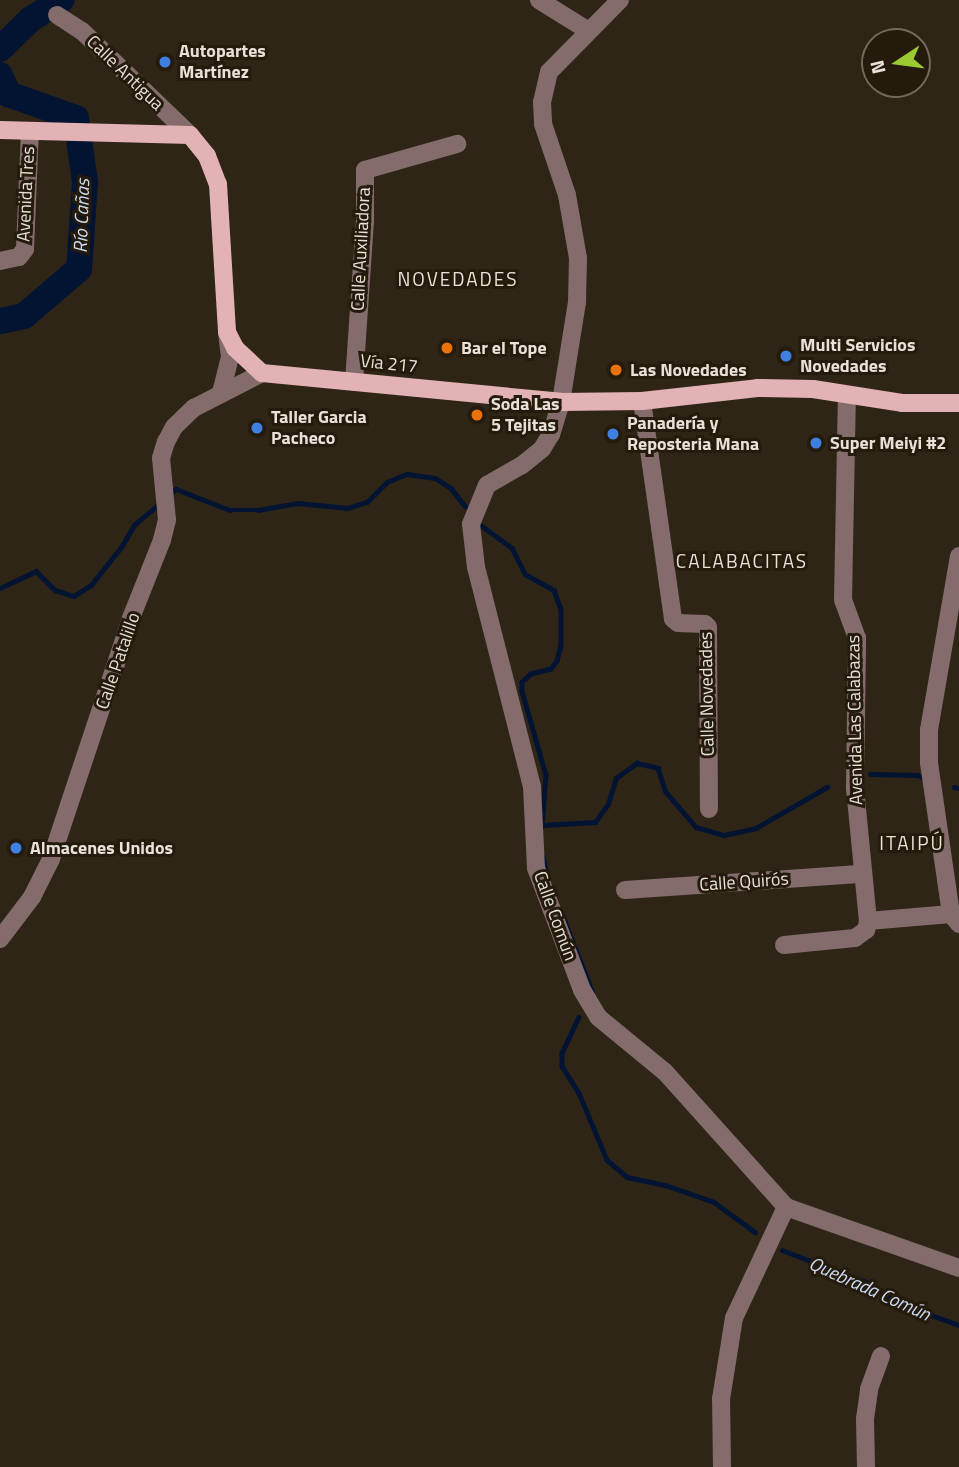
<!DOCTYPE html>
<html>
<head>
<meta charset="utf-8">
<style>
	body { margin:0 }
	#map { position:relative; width:959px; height:1467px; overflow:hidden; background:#2f2517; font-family:"Titillium Web",sans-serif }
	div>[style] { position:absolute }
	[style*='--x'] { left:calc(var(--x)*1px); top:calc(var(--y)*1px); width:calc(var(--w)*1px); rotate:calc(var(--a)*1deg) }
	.stream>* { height:4.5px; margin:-2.25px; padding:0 2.25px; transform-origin:2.25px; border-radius:2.25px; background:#031332 }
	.river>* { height:26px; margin:-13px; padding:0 13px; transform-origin:13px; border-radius:13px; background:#031332 }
	.minor>* { height:18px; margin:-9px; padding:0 9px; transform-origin:9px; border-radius:9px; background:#846c6d }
	.major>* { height:18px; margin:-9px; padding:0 9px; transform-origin:9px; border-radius:9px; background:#e2b2b4 }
	.dots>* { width:19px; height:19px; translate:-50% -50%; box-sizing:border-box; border:4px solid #251b0d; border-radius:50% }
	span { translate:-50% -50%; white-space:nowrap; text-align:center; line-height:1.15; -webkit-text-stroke:6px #251b0d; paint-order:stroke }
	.poi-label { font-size:18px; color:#e8e1d8; font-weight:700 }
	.left { translate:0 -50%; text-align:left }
	.street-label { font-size:18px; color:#e8e1d8 }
	.water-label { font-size:19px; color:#ccdcf5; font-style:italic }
	.neighbourhood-label { font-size:19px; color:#e8e1d8; letter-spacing:2px }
	.north { position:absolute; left:861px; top:28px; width:70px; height:70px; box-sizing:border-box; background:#251b0d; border:2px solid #736a5e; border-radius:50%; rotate:257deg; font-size:19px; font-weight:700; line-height:28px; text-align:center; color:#e8e1d8 }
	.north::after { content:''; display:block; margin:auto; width:24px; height:32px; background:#9cca32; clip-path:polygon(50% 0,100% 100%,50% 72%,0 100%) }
</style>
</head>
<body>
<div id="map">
	<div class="stream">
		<i style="--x:169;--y:495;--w:9;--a:-41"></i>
		<i style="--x:176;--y:489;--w:58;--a:21.3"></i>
		<i style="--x:230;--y:510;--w:28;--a:0"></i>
		<i style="--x:258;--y:510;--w:41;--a:-9.9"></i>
		<i style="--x:298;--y:503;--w:50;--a:5.7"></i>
		<i style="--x:348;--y:508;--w:20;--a:-18"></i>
		<i style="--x:367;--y:502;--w:28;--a:-45"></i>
		<i style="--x:387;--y:482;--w:22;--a:-22"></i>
		<i style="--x:407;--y:474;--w:28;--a:8"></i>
		<i style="--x:435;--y:478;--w:19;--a:32"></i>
		<i style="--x:451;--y:488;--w:23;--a:52"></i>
		<i style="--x:482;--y:526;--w:37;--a:36"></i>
		<i style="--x:512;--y:548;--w:29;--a:63"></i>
		<i style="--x:525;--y:574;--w:33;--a:29"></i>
		<i style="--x:554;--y:590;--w:20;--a:70"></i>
		<i style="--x:561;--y:609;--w:36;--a:90"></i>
		<i style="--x:561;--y:645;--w:16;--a:104"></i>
		<i style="--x:557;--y:661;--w:10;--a:127"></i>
		<i style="--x:551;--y:669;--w:21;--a:166"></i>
		<i style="--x:531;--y:674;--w:12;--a:138"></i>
		<i style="--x:522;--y:682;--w:9;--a:90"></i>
		<i style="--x:522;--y:691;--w:87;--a:74.1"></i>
		<i style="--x:546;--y:775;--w:52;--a:94.4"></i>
		<i style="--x:0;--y:588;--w:40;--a:-25"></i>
		<i style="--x:36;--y:571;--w:27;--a:45"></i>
		<i style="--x:55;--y:590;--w:20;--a:18"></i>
		<i style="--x:74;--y:596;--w:20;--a:-33"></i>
		<i style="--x:91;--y:585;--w:50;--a:-51.5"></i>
		<i style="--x:122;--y:546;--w:24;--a:-60"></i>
		<i style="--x:134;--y:525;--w:34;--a:-40"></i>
		<i style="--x:870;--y:774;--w:47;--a:1.2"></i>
		<i style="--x:917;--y:775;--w:12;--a:20"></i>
		<i style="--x:954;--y:787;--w:5;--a:11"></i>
		<i style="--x:542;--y:825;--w:53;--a:-3.2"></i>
		<i style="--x:595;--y:822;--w:22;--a:-54"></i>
		<i style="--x:608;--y:804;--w:27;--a:-73"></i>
		<i style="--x:616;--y:778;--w:26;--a:-36"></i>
		<i style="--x:637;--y:763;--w:22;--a:13"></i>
		<i style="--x:658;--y:768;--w:25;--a:72"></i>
		<i style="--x:666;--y:792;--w:46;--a:49.4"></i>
		<i style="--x:696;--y:827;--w:29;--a:16"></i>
		<i style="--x:724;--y:835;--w:33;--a:-12"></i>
		<i style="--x:756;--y:828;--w:82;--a:-30"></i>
		<i style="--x:543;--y:856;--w:19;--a:78"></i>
		<i style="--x:561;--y:911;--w:86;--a:68.8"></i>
		<i style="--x:579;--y:1017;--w:40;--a:115"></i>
		<i style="--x:562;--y:1053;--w:13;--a:90"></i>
		<i style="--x:562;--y:1066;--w:32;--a:58"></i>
		<i style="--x:579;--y:1093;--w:73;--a:67.3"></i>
		<i style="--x:607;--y:1160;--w:26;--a:40"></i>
		<i style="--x:627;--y:1177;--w:39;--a:12"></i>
		<i style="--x:665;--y:1185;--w:52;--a:19.1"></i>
		<i style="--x:714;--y:1202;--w:51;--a:36.2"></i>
		<i style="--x:782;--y:1250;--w:93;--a:20.8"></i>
		<i style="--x:869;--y:1283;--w:32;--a:36"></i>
		<i style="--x:895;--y:1302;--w:68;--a:19.8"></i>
	</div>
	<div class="river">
		<i style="--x:0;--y:49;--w:43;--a:-44.1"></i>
		<i style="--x:31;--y:19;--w:36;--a:-32"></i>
		<i style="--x:0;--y:75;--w:21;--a:67"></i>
		<i style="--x:8;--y:94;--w:72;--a:19.4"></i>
		<i style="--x:76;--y:118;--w:65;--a:82"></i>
		<i style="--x:85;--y:182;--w:87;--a:93.9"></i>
		<i style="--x:79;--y:269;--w:72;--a:139.5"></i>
		<i style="--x:24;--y:316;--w:25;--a:168"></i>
	</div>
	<div class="minor">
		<i style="--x:539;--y:0;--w:57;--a:32"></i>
		<i style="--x:620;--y:0;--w:101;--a:134.6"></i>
		<i style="--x:549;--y:72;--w:31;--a:103"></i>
		<i style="--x:542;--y:102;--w:22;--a:87"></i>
		<i style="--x:543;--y:124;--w:75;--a:71.3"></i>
		<i style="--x:567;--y:195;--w:64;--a:80.1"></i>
		<i style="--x:578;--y:258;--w:44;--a:91.3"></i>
		<i style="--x:577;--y:302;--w:101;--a:99.1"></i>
		<i style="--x:561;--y:402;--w:34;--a:107"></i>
		<i style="--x:551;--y:434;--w:17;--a:121"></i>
		<i style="--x:542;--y:449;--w:26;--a:141"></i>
		<i style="--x:522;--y:465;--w:40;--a:150.3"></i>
		<i style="--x:487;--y:485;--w:42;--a:112.3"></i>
		<i style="--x:471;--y:524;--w:43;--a:83.4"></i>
		<i style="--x:476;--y:567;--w:226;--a:75.7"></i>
		<i style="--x:532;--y:786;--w:82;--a:87.2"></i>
		<i style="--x:536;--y:868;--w:130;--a:69.3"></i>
		<i style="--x:582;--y:990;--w:31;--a:59"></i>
		<i style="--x:598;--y:1017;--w:87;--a:39.4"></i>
		<i style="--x:665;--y:1072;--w:181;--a:48.1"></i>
		<i style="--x:786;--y:1207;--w:183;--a:19.4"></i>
		<i style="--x:57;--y:15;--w:30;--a:33"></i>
		<i style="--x:82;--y:31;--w:150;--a:43.9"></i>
		<i style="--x:0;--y:261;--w:19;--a:-12"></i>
		<i style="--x:19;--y:257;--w:10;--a:-53"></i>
		<i style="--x:25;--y:249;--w:118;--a:-87.6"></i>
		<i style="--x:354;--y:382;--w:163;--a:-86.1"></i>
		<i style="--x:365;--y:219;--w:49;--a:-90"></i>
		<i style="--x:365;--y:170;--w:96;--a:-15.8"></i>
		<i style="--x:221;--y:393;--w:37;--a:-76"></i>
		<i style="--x:230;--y:357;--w:25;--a:-97"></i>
		<i style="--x:642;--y:401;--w:220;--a:81.9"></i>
		<i style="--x:673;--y:619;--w:6;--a:39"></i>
		<i style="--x:678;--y:623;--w:27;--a:2"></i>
		<i style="--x:705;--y:624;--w:4;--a:45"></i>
		<i style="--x:708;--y:627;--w:182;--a:89.7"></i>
		<i style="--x:959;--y:556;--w:177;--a:99.8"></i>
		<i style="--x:929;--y:730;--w:33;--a:90"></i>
		<i style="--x:929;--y:763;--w:153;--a:81.7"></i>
		<i style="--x:951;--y:914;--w:13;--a:51"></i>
		<i style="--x:625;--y:890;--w:238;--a:-3.9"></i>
		<i style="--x:868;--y:921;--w:83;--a:-4.8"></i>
		<i style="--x:0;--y:939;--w:53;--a:-52.7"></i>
		<i style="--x:32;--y:897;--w:42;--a:-63.4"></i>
		<i style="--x:51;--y:859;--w:254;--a:-71.6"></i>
		<i style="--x:131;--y:618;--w:84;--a:-68.3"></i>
		<i style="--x:162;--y:540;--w:21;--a:-76"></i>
		<i style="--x:167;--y:520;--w:62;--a:-95.5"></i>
		<i style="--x:161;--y:458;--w:17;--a:-73"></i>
		<i style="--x:166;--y:442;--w:17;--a:-62"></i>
		<i style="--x:174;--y:427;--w:28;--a:-44"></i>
		<i style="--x:194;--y:408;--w:76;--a:-27.2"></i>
		<i style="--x:784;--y:945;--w:71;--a:-5.6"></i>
		<i style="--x:855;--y:938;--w:14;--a:-36"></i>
		<i style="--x:866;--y:930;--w:9;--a:-77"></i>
		<i style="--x:868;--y:921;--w:134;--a:-95.6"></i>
		<i style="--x:855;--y:788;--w:150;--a:-89.2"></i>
		<i style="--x:857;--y:638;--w:40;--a:-110.2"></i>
		<i style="--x:843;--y:600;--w:205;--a:-88.9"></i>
		<i style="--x:722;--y:1467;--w:68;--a:-90.8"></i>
		<i style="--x:721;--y:1399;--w:82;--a:-80.9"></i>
		<i style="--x:734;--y:1318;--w:123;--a:-64.9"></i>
		<i style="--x:866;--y:1467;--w:48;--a:-91.2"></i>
		<i style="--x:865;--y:1419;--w:30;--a:-82"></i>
		<i style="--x:869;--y:1389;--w:35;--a:-70"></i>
	</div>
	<div class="major">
		<i style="--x:0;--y:130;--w:190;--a:1.5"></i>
		<i style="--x:190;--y:135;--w:27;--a:51"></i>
		<i style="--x:207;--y:156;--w:30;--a:69"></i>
		<i style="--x:218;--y:184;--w:148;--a:86.5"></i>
		<i style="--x:227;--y:332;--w:18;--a:63"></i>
		<i style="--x:235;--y:348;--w:37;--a:43"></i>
		<i style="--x:262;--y:373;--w:300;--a:5.5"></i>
		<i style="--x:561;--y:402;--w:81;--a:-0.7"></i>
		<i style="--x:642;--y:401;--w:116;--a:-6.4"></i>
		<i style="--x:757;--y:388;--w:56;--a:1"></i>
		<i style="--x:813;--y:389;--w:90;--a:8.9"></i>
		<i style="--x:902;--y:403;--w:57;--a:0"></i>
	</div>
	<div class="dots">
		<i style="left:165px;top:62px;background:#3f7fe0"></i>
		<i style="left:447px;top:348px;background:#e8710a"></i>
		<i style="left:786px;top:356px;background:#3f7fe0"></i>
		<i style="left:616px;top:370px;background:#e8710a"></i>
		<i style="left:477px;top:415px;background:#e8710a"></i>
		<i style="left:257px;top:428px;background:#3f7fe0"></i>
		<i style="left:613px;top:434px;background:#3f7fe0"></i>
		<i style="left:816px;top:443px;background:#3f7fe0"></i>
		<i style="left:16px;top:848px;background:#3f7fe0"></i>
	</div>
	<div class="poi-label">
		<span class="left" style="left:179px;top:62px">Autopartes<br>Martínez</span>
		<span class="left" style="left:800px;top:356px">Multi Servicios<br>Novedades</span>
		<span class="left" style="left:461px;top:348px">Bar el Tope</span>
		<span class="left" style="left:630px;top:370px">Las Novedades</span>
		<span class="left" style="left:491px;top:415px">Soda Las<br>5 Tejitas</span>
		<span class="left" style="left:271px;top:428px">Taller Garcia<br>Pacheco</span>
		<span class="left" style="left:627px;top:434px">Panadería y<br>Reposteria Mana</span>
		<span class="left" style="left:830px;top:443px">Super Meiyi #2</span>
		<span class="left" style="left:30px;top:848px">Almacenes Unidos</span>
	</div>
	<div class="street-label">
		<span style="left:125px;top:73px;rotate:44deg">Calle Antigua</span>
		<span style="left:26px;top:194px;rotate:-87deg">Avenida Tres</span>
		<span style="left:361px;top:249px;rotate:-87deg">Calle Auxiliadora</span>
		<span style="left:389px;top:364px;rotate:6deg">Vía 217</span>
		<span style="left:118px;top:661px;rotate:-71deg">Calle Patalillo</span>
		<span style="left:707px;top:694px;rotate:-91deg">Calle Novedades</span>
		<span style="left:855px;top:720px;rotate:-91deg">Avenida Las Calabazas</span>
		<span style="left:744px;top:882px;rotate:-4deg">Calle Quirós</span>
		<span style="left:555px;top:916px;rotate:70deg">Calle Común</span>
	</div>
	<div class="water-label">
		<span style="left:81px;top:216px;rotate:-88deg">Río Cañas</span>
		<span style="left:870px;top:1288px;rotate:24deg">Quebrada Común</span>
	</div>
	<div class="neighbourhood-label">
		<span style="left:458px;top:279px">NOVEDADES</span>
		<span style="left:742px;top:561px">CALABACITAS</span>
		<span style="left:912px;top:843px">ITAIPÚ</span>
	</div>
	<div class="north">N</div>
</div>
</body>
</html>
